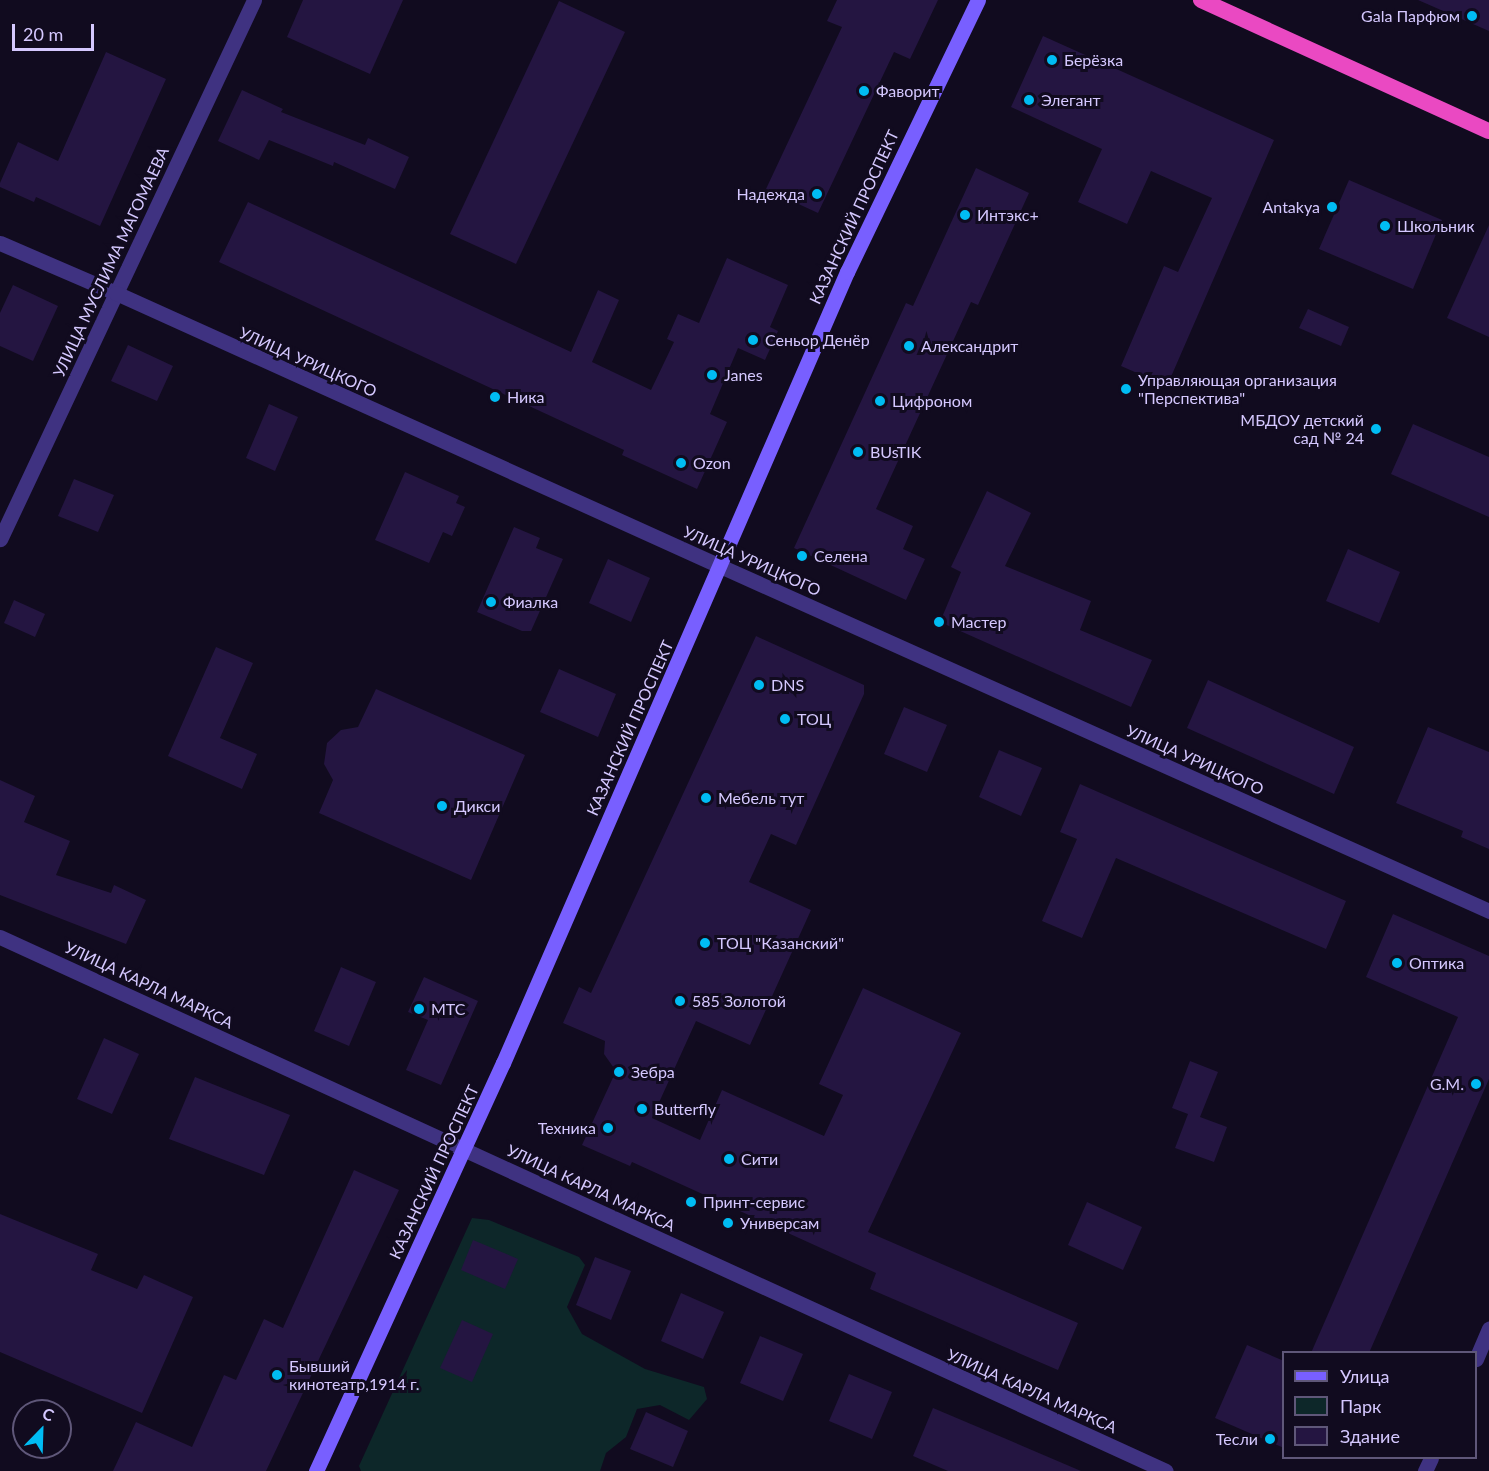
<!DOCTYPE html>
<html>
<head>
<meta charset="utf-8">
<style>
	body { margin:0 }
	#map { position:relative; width:1489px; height:1471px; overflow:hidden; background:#110b1f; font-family:Lato,sans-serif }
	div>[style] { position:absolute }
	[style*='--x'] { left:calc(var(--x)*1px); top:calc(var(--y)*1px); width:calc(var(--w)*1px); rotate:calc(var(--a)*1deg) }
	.green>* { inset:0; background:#0d2729 }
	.building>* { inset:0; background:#241541 }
	.minor>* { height:15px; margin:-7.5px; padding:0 7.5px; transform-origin:7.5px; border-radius:7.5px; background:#3f3281 }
	.tertiary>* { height:15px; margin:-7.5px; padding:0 7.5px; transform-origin:7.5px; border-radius:7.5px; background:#3f3281 }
	.secondary>* { height:15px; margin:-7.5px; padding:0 7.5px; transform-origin:7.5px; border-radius:7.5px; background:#785fff }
	.trunk>* { height:16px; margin:-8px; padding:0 8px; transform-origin:8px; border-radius:8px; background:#ea49c2 }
	.dots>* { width:16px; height:16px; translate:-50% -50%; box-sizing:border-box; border:3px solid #110b1f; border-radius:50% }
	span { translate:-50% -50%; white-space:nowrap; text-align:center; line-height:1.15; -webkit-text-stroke:6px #110b1f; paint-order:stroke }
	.poi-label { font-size:16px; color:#d5c8ff }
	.right { translate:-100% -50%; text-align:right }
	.left { translate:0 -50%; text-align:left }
	.street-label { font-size:16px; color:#d5c8ff }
	.legend { position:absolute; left:1282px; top:1351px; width:195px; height:108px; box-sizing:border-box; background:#110b1f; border:2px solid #5f5779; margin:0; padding:8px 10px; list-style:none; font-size:18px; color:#d5c8ff }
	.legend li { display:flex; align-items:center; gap:12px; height:30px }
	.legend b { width:30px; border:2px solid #5f5779 }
	.north { position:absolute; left:12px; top:1399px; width:60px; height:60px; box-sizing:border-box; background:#110b1f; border:2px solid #5f5779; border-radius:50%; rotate:23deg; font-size:16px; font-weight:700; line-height:24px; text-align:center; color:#d5c8ff }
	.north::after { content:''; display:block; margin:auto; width:21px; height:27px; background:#00bcf3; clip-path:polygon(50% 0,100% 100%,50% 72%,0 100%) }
	.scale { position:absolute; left:12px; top:24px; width:82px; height:27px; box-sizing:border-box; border:3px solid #d5c8ff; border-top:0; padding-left:8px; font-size:18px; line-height:21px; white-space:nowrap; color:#d5c8ff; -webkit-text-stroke:4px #110b1f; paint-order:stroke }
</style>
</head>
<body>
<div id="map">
	<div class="green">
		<i style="clip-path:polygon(472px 1218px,489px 1220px,579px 1257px,585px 1265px,567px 1307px,582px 1334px,645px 1369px,704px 1387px,707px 1399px,689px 1420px,660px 1405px,637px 1409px,626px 1437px,606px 1453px,600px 1471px,361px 1471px,359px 1466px)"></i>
	</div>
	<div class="building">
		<i style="clip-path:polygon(303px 0,403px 0,370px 74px,287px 37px)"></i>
		<i style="clip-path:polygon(837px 0,938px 0,910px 59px,894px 52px,818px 213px,766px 189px,842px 27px,827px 21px)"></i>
		<i style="clip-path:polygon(1418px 0,1489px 0,1489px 31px)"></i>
		<i style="clip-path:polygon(559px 1px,625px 32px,516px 264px,450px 234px)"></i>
		<i style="clip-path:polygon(1043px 36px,1274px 140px,1167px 386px,1121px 366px,1164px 266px,1178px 272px,1212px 198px,1151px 171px,1127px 224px,1078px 202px,1102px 149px,1011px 107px)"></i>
		<i style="clip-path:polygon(106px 52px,166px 79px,100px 226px,36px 197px,34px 202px,0 187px,0 183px,18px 142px,58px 161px)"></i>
		<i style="clip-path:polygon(242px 90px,283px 109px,281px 112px,365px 145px,368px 138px,409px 157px,395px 189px,334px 162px,333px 166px,269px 140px,259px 160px,218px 141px)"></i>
		<i style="clip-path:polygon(976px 168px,1029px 193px,978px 305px,971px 302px,876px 509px,913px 526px,903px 549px,925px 559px,906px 600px,794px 548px,906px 303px,913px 306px)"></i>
		<i style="clip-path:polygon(1349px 180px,1442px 220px,1413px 289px,1319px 249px)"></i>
		<i style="clip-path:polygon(248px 202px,571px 352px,598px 290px,619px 300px,592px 362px,651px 390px,674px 342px,667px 339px,678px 314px,699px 323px,727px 258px,788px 285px,770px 327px,778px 331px,765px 360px,738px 348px,710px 414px,727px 422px,697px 489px,622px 455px,624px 450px,219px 262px)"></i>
		<i style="clip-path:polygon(1489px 225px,1489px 337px,1447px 318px)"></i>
		<i style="clip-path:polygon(13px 285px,58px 306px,33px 361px,0 346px,0 313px)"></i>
		<i style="clip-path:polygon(1308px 309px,1349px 327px,1341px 346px,1299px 328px)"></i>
		<i style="clip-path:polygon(128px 345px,173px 366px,157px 401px,111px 381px)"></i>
		<i style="clip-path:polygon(269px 404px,298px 417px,275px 471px,246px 458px)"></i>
		<i style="clip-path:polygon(1413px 424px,1489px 457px,1489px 517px,1391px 474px)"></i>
		<i style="clip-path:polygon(405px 472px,459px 496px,456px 503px,465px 507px,452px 536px,443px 532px,429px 563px,375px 540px)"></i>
		<i style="clip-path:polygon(74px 479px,114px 495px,98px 532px,58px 516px)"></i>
		<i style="clip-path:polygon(987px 491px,1031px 513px,1005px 566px,1091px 601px,1080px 630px,1152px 660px,1131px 707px,940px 622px,961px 572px,951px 567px)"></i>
		<i style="clip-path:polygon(514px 527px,540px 538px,536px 548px,563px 559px,531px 631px,522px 631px,477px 612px)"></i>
		<i style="clip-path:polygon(1348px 549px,1400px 572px,1379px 623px,1326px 601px)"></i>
		<i style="clip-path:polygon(608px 559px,650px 578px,631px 622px,589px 603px)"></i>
		<i style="clip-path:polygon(14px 600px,45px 614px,35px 637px,4px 623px)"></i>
		<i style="clip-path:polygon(756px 636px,864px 685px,864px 694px,796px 845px,771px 834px,749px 882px,811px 910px,750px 1045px,696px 1021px,652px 1118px,700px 1140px,722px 1090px,824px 1136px,843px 1095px,819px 1084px,863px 988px,961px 1033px,868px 1232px,1078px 1323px,1058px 1370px,870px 1289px,876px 1273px,632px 1162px,630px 1166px,582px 1145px,616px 1071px,604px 1054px,605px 1041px,563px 1023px,579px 987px,591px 993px)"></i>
		<i style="clip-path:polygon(216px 647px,253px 663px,220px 738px,257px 754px,242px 789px,168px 756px)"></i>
		<i style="clip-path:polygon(559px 669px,616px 694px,598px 737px,540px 712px)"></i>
		<i style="clip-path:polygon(1208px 680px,1354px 747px,1334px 794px,1187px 728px)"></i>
		<i style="clip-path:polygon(376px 689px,525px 755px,471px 880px,319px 813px,333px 780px,324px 764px,327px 743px,341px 730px,358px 727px)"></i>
		<i style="clip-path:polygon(904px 707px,947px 725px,927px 772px,884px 754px)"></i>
		<i style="clip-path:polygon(1428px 727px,1489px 752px,1489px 849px,1461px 837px,1463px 831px,1396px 803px)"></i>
		<i style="clip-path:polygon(999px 750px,1042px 768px,1021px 816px,979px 797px)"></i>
		<i style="clip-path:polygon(0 780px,35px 796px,24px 822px,70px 841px,56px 875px,111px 893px,114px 885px,146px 900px,126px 944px,0 895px)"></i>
		<i style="clip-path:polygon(1080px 784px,1346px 901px,1326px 949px,1116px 858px,1082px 938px,1042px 921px,1077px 839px,1060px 832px)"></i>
		<i style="clip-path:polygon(1393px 914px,1489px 956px,1489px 1079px,1369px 1353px,1311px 1353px,1458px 1017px,1366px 977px)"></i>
		<i style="clip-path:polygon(341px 967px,376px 982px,349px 1046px,314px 1031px)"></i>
		<i style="clip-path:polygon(424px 977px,478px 1001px,441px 1085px,406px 1070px,428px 1020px,408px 1012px)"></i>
		<i style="clip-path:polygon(104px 1038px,139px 1054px,112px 1114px,77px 1099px)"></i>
		<i style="clip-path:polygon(1190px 1061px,1218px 1072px,1200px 1117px,1227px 1127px,1214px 1162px,1175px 1148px,1188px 1114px,1172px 1108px)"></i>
		<i style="clip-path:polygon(195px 1077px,290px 1115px,264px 1175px,169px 1139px)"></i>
		<i style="clip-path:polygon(354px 1170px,399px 1190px,266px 1471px,113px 1471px,136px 1422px,192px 1447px,224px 1375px,236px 1380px,264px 1319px,283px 1328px)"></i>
		<i style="clip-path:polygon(1087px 1202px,1142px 1227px,1123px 1270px,1068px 1245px)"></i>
		<i style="clip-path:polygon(0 1214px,98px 1254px,91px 1270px,137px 1289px,144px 1275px,193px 1297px,142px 1413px,0 1352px)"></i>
		<i style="clip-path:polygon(473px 1240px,518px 1259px,505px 1289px,461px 1270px)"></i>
		<i style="clip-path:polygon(595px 1257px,631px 1271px,611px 1320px,576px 1305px)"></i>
		<i style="clip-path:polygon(681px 1293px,724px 1312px,703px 1359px,661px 1341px)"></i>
		<i style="clip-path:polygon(462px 1320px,493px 1334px,472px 1382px,440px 1368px)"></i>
		<i style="clip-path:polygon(760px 1336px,803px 1354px,783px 1401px,740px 1383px)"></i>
		<i style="clip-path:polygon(1247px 1345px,1284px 1361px,1284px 1448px,1215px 1418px)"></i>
		<i style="clip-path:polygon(849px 1374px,892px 1392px,872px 1439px,829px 1421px)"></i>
		<i style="clip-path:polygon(933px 1408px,1011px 1441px,1081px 1471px,948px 1471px,913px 1456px)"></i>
		<i style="clip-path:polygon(646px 1412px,688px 1431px,673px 1467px,630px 1449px)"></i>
	</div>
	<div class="minor">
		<i style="--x:0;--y:243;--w:126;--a:23.3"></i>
		<i style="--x:116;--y:293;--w:272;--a:115.2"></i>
		<i style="--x:720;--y:566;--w:843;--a:24.16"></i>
		<i style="--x:0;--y:937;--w:1282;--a:24.61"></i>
		<i style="--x:1476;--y:1359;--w:33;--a:-67"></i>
		<i style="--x:1425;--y:1471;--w:14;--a:-65"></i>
	</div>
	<div class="tertiary">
		<i style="--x:254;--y:0;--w:324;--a:115.2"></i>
		<i style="--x:116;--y:293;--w:663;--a:24.32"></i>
	</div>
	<div class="secondary">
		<i style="--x:316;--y:1471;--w:449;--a:-65.4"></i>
		<i style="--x:503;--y:1063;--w:863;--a:-66.5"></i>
		<i style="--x:847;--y:272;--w:302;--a:-64.3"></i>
	</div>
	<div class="trunk">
		<i style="--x:1201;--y:0;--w:316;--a:24.5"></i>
	</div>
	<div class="dots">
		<i style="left:1472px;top:16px;background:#00bcf3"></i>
		<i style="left:1052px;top:60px;background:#00bcf3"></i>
		<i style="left:864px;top:91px;background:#00bcf3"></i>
		<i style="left:1029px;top:100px;background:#00bcf3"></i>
		<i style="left:817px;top:194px;background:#00bcf3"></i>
		<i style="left:1332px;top:207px;background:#00bcf3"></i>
		<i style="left:965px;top:215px;background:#00bcf3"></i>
		<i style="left:1385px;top:226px;background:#00bcf3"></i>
		<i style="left:753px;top:340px;background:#00bcf3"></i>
		<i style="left:909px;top:346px;background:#00bcf3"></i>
		<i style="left:712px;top:375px;background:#00bcf3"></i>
		<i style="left:1126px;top:389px;background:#00bcf3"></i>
		<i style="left:495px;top:397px;background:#00bcf3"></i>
		<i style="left:880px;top:401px;background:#00bcf3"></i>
		<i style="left:1376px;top:429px;background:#00bcf3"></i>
		<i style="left:858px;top:452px;background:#00bcf3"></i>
		<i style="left:681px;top:463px;background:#00bcf3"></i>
		<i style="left:802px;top:556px;background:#00bcf3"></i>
		<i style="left:491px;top:602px;background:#00bcf3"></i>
		<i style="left:939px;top:622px;background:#00bcf3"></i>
		<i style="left:759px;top:685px;background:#00bcf3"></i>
		<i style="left:785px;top:719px;background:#00bcf3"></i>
		<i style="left:706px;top:798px;background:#00bcf3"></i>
		<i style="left:442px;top:806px;background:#00bcf3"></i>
		<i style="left:705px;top:943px;background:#00bcf3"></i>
		<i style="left:1397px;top:963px;background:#00bcf3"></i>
		<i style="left:680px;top:1001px;background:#00bcf3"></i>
		<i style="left:419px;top:1009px;background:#00bcf3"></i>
		<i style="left:619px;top:1072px;background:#00bcf3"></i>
		<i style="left:1476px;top:1084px;background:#00bcf3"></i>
		<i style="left:642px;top:1109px;background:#00bcf3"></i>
		<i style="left:608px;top:1128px;background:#00bcf3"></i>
		<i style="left:729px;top:1159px;background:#00bcf3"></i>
		<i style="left:691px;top:1202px;background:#00bcf3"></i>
		<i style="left:728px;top:1223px;background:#00bcf3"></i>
		<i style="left:277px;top:1375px;background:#00bcf3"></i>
		<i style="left:1270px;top:1439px;background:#00bcf3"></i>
	</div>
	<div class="poi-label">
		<span class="right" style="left:1460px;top:16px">Gala Парфюм</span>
		<span class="left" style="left:1064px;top:60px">Берёзка</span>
		<span class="left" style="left:876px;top:91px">Фаворит</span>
		<span class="left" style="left:1041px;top:100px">Элегант</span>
		<span class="right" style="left:805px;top:194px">Надежда</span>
		<span class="right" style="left:1320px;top:207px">Antakya</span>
		<span class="left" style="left:977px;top:215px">Интэкс+</span>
		<span class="left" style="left:1397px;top:226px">Школьник</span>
		<span class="left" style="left:765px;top:340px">Сеньор Денёр</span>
		<span class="left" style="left:921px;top:346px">Александрит</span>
		<span class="left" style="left:724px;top:375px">Janes</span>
		<span class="left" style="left:1138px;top:389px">Управляющая организация<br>"Перспектива"</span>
		<span class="left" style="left:507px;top:397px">Ника</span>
		<span class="left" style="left:892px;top:401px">Цифроном</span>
		<span class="right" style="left:1364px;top:429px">МБДОУ детский<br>сад № 24</span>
		<span class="left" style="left:870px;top:452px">BUsTIK</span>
		<span class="left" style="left:693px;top:463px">Ozon</span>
		<span class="left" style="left:814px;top:556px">Селена</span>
		<span class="left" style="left:503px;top:602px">Фиалка</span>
		<span class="left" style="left:951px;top:622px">Мастер</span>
		<span class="left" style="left:771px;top:685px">DNS</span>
		<span class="left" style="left:797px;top:719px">ТОЦ</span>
		<span class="left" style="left:718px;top:798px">Мебель тут</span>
		<span class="left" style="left:454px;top:806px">Дикси</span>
		<span class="left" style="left:717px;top:943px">ТОЦ "Казанский"</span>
		<span class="left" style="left:1409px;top:963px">Оптика</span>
		<span class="left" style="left:692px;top:1001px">585 Золотой</span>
		<span class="left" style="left:431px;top:1009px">МТС</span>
		<span class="left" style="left:631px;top:1072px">Зебра</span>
		<span class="right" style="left:1464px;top:1084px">G.M.</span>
		<span class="left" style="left:654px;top:1109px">Butterfly</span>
		<span class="right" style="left:596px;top:1128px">Техника</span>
		<span class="left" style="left:741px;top:1159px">Сити</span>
		<span class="left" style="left:703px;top:1202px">Принт-сервис</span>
		<span class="left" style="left:740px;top:1223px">Универсам</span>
		<span class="left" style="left:289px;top:1375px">Бывший<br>кинотеатр,1914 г.</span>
		<span class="right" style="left:1258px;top:1439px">Тесли</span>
	</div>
	<div class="street-label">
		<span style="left:854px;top:217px;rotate:-65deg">КАЗАНСКИЙ ПРОСПЕКТ</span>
		<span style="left:111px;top:262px;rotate:-65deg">УЛИЦА МУСЛИМА МАГОМАЕВА</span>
		<span style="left:308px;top:362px;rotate:24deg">УЛИЦА УРИЦКОГО</span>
		<span style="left:752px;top:561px;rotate:24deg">УЛИЦА УРИЦКОГО</span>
		<span style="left:630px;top:728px;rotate:-66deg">КАЗАНСКИЙ ПРОСПЕКТ</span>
		<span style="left:1195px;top:760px;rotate:24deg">УЛИЦА УРИЦКОГО</span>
		<span style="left:149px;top:985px;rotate:25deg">УЛИЦА КАРЛА МАРКСА</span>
		<span style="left:434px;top:1172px;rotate:-65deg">КАЗАНСКИЙ ПРОСПЕКТ</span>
		<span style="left:591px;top:1188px;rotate:25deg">УЛИЦА КАРЛА МАРКСА</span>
		<span style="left:1032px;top:1391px;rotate:24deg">УЛИЦА КАРЛА МАРКСА</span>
	</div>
	<ul class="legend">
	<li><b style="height:8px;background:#785fff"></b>Улица</li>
	<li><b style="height:16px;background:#0d2729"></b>Парк</li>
	<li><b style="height:16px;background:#241541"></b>Здание</li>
	</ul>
	<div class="north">С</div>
	<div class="scale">20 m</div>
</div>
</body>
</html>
